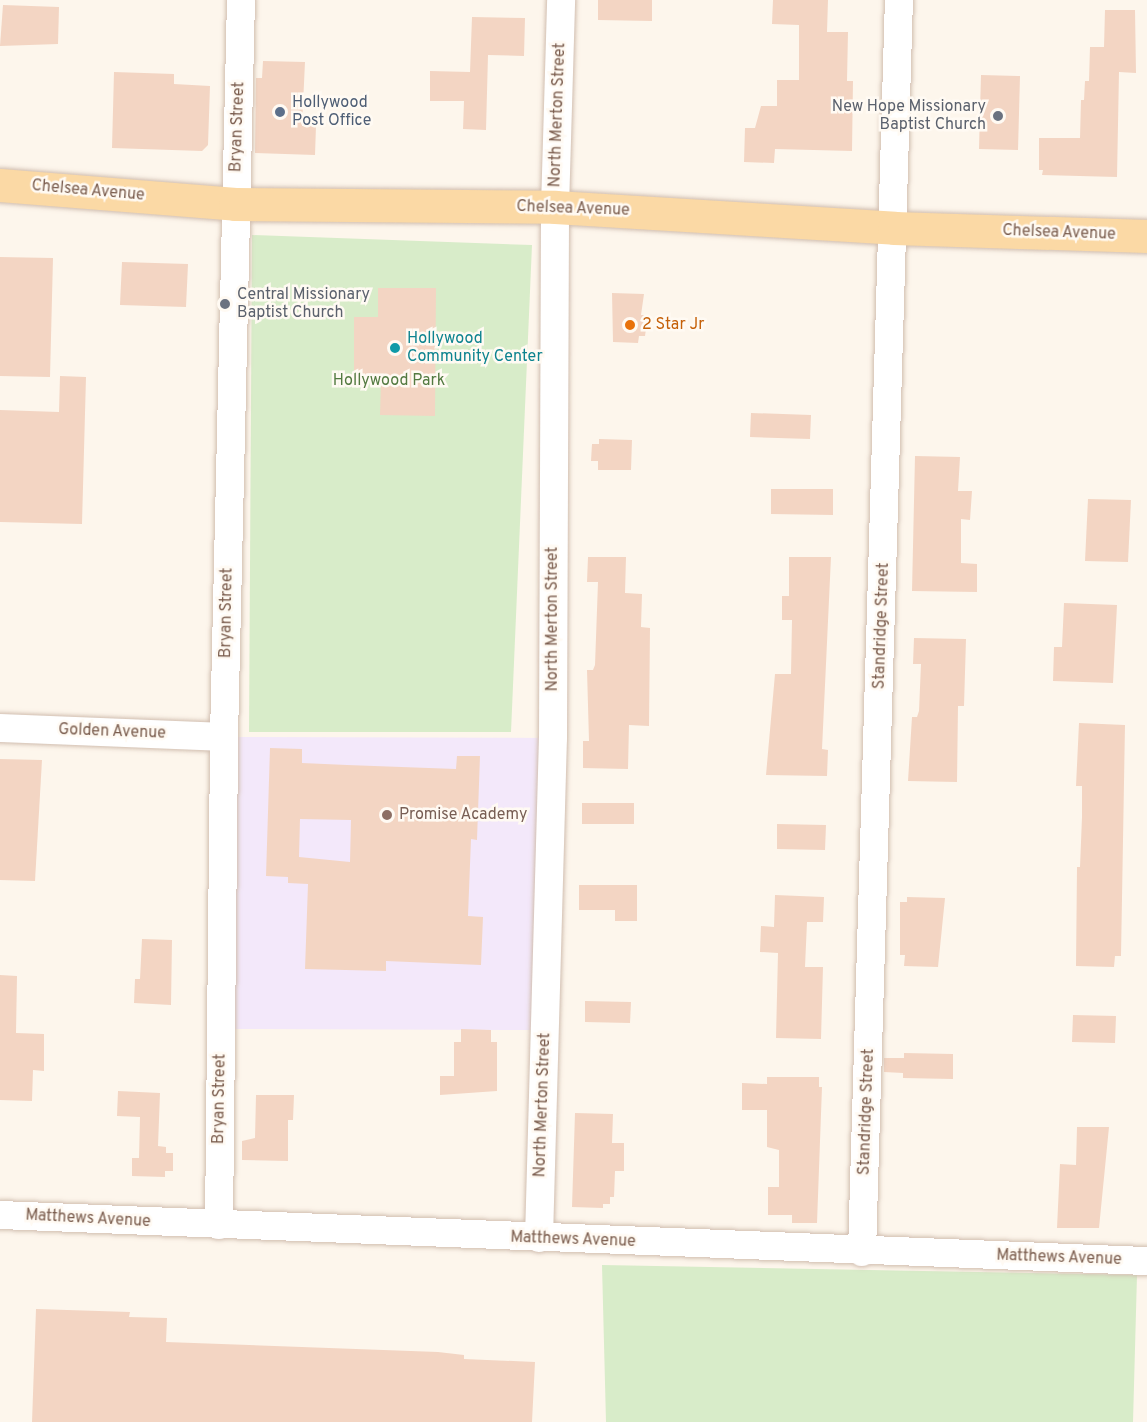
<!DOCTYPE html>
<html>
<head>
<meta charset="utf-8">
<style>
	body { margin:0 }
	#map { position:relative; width:1147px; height:1422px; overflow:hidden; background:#fdf6ec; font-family:Overpass,sans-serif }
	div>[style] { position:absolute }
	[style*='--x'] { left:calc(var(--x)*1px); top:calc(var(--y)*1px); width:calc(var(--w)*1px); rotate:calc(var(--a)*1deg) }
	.education>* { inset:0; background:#f3e8fa }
	.green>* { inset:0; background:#d8ecc9 }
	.building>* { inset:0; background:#f3d5c3 }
	.roads { filter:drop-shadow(0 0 2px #d1beb0) drop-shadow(0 0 2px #d1beb0) }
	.minor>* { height:28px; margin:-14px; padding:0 14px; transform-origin:14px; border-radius:14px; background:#fff }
	.major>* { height:33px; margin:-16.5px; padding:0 16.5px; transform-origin:16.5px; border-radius:16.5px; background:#fbd9a5 }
	.dots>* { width:16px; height:16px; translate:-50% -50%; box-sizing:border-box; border:3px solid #fffaf3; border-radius:50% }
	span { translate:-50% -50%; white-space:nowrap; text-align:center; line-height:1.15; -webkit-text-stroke:5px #fffaf3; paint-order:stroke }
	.service-label { font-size:16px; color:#4e5e75 }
	.left { translate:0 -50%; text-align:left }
	.worship-label { font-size:16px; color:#5b616d }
	.right { translate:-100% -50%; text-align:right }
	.street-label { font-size:16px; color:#7a5c4d }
	.food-label { font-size:16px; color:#c56008 }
	.culture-label { font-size:16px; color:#0d838f }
	.park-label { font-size:16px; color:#537a41 }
	.education-label { font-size:16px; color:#785e54 }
</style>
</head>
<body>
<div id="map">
	<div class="education">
		<i style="clip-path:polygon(224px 737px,553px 738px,545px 1030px,221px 1029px)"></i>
	</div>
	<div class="green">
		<i style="clip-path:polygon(252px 235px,532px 245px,511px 732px,249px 732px)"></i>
		<i style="clip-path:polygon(602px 1265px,1137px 1275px,1133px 1422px,606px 1422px)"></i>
	</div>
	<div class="building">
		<i style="clip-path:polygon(598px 0,652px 0,652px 21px,598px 20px)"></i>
		<i style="clip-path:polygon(773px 0,828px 0,827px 32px,848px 32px,847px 81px,853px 81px,852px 151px,775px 149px,774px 163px,744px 162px,745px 128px,755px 128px,761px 106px,777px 106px,777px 80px,799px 80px,799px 25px,772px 24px)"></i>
		<i style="clip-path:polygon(3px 5px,59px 7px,58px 44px,0 46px)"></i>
		<i style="clip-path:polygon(1105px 10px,1135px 10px,1136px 73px,1119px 72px,1117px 177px,1042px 175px,1043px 170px,1039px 170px,1039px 138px,1080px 138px,1081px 100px,1084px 100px,1085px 81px,1089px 81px,1090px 47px,1104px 47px)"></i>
		<i style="clip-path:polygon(472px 17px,525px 18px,524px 56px,488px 55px,486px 130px,463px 129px,464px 101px,430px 101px,430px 71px,470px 72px)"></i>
		<i style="clip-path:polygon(263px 61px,305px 62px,302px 126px,316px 126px,315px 155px,255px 153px,256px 78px,262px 78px)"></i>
		<i style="clip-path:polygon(114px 72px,174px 74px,174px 84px,210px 86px,208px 145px,202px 151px,112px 148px)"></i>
		<i style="clip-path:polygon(981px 75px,1020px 76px,1018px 150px,979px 149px)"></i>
		<i style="clip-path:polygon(0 257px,53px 258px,50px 377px,0 376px)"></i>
		<i style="clip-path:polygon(122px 262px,188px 264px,186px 307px,120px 305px)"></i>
		<i style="clip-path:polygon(378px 288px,436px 288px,435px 416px,380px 415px,381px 380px,354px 379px,354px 317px,378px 317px)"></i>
		<i style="clip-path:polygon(612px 293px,644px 294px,641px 315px,648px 315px,645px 336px,639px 336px,638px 343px,613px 342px)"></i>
		<i style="clip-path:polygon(60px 376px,86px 377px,82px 524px,0 522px,0 410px,59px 412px)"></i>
		<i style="clip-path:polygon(751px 413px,811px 415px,810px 439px,750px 437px)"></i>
		<i style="clip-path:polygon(599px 439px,632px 440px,631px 470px,598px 470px,598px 461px,591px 461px,592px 444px,599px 444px)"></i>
		<i style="clip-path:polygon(915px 456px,960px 457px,958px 491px,972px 491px,970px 520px,961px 519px,961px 563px,977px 564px,977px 592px,912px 591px)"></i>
		<i style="clip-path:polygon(771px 489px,833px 489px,833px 515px,771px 514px)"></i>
		<i style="clip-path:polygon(1088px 499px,1131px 500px,1128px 562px,1085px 561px)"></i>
		<i style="clip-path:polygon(588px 557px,626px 557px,625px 593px,642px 594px,641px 627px,650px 628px,649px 726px,629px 725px,628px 769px,583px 768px,583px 741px,589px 741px,587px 670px,593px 670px,595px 665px,598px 582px,587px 582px)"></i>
		<i style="clip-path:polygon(789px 557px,831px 557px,822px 749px,828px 750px,827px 776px,766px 775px,775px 674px,791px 674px,792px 620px,782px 620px,782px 596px,789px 596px)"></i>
		<i style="clip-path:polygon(1064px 603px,1117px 605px,1113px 683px,1053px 681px,1054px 647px,1062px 647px)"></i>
		<i style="clip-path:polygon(914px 638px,966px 639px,964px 706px,958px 706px,957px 782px,908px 781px,912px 717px,917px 717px,919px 711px,921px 664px,913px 664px)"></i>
		<i style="clip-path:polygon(1079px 723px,1125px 725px,1121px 956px,1115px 956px,1114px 967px,1076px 966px,1077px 867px,1080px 867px,1082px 817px,1082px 786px,1076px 786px)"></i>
		<i style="clip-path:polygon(evenodd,270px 748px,302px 749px,302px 763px,347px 765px,456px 769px,457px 756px,480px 756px,477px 840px,471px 839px,468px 916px,483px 917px,481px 965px,386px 961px,386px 971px,305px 969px,308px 884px,288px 883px,288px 877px,266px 876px,270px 748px,300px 819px,351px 820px,350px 862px,299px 857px,300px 819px)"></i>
		<i style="clip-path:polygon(0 759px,42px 760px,35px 881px,0 880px)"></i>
		<i style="clip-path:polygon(582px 803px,634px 803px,634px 824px,582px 824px)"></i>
		<i style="clip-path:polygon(777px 824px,826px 825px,825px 850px,777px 849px)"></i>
		<i style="clip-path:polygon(579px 885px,637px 885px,637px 921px,615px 921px,615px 910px,579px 910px)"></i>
		<i style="clip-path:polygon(775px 895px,824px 897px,823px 922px,807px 922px,805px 967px,823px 967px,821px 1039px,776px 1038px,778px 953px,760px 952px,761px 926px,774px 927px)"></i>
		<i style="clip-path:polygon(907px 897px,945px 898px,938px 967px,904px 966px,905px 955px,900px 955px,900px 902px,907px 902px)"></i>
		<i style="clip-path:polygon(142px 939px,172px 940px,171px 1005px,134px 1003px,135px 979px,140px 979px)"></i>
		<i style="clip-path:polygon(0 975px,17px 976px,16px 1033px,44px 1034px,44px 1071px,33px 1070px,32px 1101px,0 1100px)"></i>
		<i style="clip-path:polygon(585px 1001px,631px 1002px,630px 1023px,585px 1022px)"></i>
		<i style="clip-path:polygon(1073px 1015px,1116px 1016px,1115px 1043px,1072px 1042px)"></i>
		<i style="clip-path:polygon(461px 1029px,491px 1030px,491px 1042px,497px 1042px,497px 1091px,440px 1095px,440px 1076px,454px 1076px,454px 1042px,461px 1042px)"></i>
		<i style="clip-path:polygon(904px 1053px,953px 1054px,953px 1079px,903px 1078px,903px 1073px,884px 1072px,884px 1058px,904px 1058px)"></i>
		<i style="clip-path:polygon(767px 1077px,819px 1077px,819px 1087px,822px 1087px,817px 1223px,792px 1223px,792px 1215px,768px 1215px,768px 1187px,779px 1187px,779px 1150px,767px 1147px,767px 1110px,742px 1110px,742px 1083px,767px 1084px)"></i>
		<i style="clip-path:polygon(118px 1091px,160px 1093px,158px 1146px,166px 1147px,166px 1153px,173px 1153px,173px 1171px,165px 1171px,165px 1177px,132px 1176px,132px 1158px,139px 1158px,140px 1117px,117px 1116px)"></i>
		<i style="clip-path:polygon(256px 1095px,294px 1095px,293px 1120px,288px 1120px,288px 1161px,242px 1160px,242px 1141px,255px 1138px)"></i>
		<i style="clip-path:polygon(575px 1113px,613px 1114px,612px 1143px,624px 1143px,624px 1171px,615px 1171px,614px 1197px,610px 1197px,610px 1204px,603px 1204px,603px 1208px,572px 1207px)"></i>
		<i style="clip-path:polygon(1077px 1127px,1109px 1127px,1099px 1228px,1057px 1228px,1060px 1164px,1076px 1165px)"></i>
		<i style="clip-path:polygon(36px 1309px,130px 1312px,129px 1317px,167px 1318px,166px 1342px,438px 1352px,464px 1355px,464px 1359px,535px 1362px,532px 1422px,32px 1422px)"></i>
	</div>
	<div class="roads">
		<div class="minor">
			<i style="--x:0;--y:728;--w:224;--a:2.3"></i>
			<i style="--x:0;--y:1215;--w:1148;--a:2.3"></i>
			<i style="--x:219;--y:1225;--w:488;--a:-89.4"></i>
			<i style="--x:224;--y:737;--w:737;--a:-88.68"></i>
			<i style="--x:539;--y:1238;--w:500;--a:-88.4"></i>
			<i style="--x:553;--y:738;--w:531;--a:-89.78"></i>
			<i style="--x:555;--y:207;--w:207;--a:-88.3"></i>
			<i style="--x:862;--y:1252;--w:1253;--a:-88.31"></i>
		</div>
		<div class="major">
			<i style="--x:0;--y:185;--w:236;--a:4.6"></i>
			<i style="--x:235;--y:204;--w:320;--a:0.5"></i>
			<i style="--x:555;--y:207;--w:340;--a:3.5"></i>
			<i style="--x:894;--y:228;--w:253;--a:1.8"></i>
		</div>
	</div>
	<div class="dots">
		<i style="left:280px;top:112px;background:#5c6f8a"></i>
		<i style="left:998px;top:116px;background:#6b7280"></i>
		<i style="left:225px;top:304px;background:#6b7280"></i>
		<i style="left:630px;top:325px;background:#e8710a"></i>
		<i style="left:395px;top:348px;background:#0f9aa8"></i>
		<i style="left:387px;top:815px;background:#8d6e63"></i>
	</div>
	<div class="service-label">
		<span class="left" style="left:292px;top:112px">Hollywood<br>Post Office</span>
	</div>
	<div class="worship-label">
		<span class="right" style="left:986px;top:116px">New Hope Missionary<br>Baptist Church</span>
		<span class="left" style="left:237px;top:304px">Central Missionary<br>Baptist Church</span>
	</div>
	<div class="street-label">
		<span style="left:558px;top:115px;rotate:-88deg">North Merton Street</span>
		<span style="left:238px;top:127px;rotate:-88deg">Bryan Street</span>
		<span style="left:88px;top:191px;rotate:5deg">Chelsea Avenue</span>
		<span style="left:573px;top:209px;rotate:2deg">Chelsea Avenue</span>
		<span style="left:1059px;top:233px;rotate:2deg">Chelsea Avenue</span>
		<span style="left:227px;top:613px;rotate:-89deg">Bryan Street</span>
		<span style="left:553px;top:619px;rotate:-90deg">North Merton Street</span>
		<span style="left:882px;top:626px;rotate:-88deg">Standridge Street</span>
		<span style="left:112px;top:732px;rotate:2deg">Golden Avenue</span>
		<span style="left:220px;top:1099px;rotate:-89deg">Bryan Street</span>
		<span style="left:543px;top:1105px;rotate:-88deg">North Merton Street</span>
		<span style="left:867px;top:1112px;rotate:-88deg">Standridge Street</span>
		<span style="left:88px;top:1219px;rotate:3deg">Matthews Avenue</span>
		<span style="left:573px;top:1240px;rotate:2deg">Matthews Avenue</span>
		<span style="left:1059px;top:1258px;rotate:2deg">Matthews Avenue</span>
	</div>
	<div class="food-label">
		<span class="left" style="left:642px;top:325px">2 Star Jr</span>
	</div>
	<div class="culture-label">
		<span class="left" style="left:407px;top:348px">Hollywood<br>Community Center</span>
	</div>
	<div class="park-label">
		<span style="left:389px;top:381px">Hollywood Park</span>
	</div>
	<div class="education-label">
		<span class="left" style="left:399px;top:815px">Promise Academy</span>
	</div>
</div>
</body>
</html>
